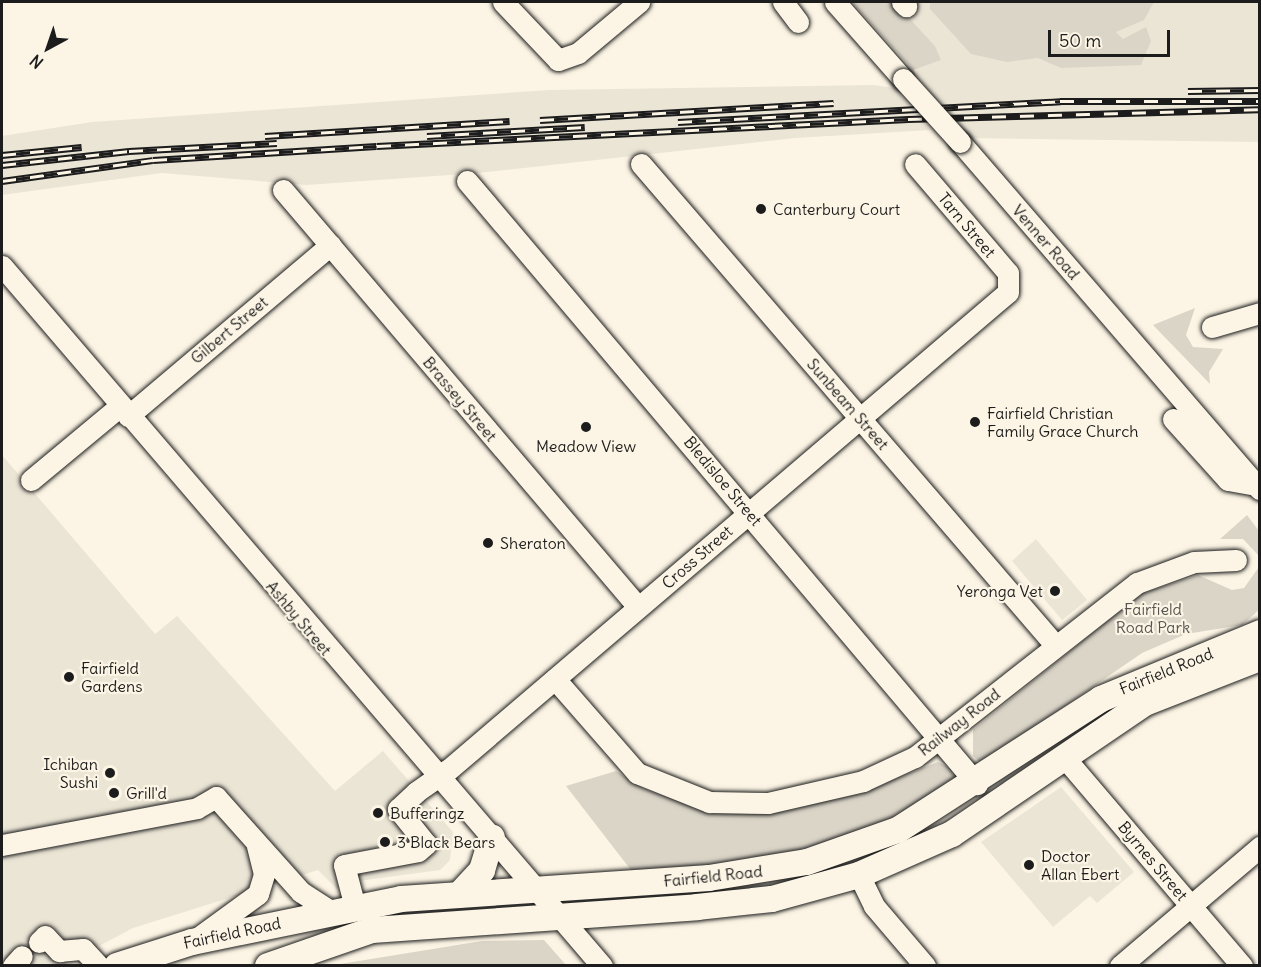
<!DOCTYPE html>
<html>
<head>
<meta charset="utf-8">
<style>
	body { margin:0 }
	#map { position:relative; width:1261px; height:967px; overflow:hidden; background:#fcf5e5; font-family:Delius,sans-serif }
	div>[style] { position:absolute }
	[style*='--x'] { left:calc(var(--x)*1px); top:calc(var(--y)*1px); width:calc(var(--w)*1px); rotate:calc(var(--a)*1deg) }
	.built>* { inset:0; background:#ebe5d6 }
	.green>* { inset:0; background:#dbd5c8 }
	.roads { filter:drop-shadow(0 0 2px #1c1c1c) drop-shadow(0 0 2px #1c1c1c) }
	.minor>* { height:21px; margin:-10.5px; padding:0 10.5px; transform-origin:10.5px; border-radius:10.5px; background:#fcf5e5 }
	.major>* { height:26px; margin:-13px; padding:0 13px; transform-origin:13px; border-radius:13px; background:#fcf5e5 }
	.rail>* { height:7px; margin-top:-3.5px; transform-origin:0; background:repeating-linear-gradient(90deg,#fcf5e5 0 14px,#1c1c1c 0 28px); box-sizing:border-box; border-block:2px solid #1c1c1c }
	.bridges { filter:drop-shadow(0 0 2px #1c1c1c) drop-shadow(0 0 2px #1c1c1c) }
	.minor-bridge>* { height:21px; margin:-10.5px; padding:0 10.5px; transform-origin:10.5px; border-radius:10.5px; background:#fcf5e5 }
	.dots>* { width:16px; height:16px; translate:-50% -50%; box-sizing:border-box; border:3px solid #fcf5e5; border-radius:50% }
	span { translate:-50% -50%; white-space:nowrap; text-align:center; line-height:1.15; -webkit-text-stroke:4.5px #fcf5e5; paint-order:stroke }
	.poi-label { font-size:16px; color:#1c1c1c }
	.left { translate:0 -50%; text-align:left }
	.right { translate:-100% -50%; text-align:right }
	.street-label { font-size:16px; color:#1c1c1c }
	.park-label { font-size:16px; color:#555450 }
	.frame { position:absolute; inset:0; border:3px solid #1c1c1c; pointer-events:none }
	.north { position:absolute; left:18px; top:18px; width:60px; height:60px; -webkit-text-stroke:4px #fcf5e5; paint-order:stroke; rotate:220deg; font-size:16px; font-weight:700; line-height:24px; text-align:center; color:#1c1c1c }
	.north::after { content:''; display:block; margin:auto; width:21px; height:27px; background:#1c1c1c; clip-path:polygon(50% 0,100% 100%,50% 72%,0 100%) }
	.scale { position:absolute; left:1048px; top:30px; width:122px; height:27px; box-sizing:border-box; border:3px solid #1c1c1c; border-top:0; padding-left:8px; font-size:18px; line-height:21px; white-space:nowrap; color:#1c1c1c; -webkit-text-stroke:4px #fcf5e5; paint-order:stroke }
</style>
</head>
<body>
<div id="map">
	<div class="built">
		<i style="clip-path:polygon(913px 2px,1259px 2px,1259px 142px,971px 138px,918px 79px,906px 6px)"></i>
		<i style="clip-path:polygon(874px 85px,894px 88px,930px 130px,795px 138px,478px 173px,306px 185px,162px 173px,2px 195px,2px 136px,92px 122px,549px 90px)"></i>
		<i style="clip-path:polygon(2px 455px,155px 634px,177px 616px,335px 791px,383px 751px,453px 832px,450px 860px,440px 870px,351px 882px,337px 889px,318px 870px,133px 928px,63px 965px,2px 965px)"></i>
		<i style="clip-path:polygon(1036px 539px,1087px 600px,1062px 620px,1012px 561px)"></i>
		<i style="clip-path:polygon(1061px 787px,1134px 872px,1097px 903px,1090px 896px,1053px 927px,981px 842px)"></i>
	</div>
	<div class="green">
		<i style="clip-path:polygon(852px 2px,894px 2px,935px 46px,941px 60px,913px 70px)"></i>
		<i style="clip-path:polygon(930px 2px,1154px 2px,1144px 20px,1116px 32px,1123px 39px,1146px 27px,1151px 41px,1141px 65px,1061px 68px,1038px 58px,1007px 62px,971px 54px,930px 9px)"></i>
		<i style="clip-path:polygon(1195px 308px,1186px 335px,1193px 347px,1223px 349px,1209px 372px,1210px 384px,1153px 325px)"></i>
		<i style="clip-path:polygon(1247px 515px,1259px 531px,1259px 556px,1243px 539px,1220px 539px)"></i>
		<i style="clip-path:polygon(1259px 567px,1259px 610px,1242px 625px,1186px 634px,1142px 653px,988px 759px,980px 762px,973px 756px,973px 730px,1140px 594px,1198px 575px,1232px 590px,1244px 588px)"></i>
		<i style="clip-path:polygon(938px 762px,951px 769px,955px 782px,912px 815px,789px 857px,634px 874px,566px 786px,616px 771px,642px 788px,698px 808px,762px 813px,859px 793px)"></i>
		<i style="clip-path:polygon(544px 940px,566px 965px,334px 965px,482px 941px)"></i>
	</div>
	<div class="roads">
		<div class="minor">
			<i style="--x:503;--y:2;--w:80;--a:46.5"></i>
			<i style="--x:558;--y:60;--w:21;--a:-19"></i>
			<i style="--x:578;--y:53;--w:80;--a:-39.9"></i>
			<i style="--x:783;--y:2;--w:25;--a:53"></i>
			<i style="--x:835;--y:2;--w:103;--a:48.6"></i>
			<i style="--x:902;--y:2;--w:6;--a:45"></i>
			<i style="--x:960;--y:142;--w:459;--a:49.2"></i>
			<i style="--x:641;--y:164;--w:635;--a:49.28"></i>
			<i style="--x:467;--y:181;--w:790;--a:49.78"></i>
			<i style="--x:283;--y:190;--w:548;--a:49.59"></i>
			<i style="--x:2;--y:266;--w:922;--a:49.4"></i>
			<i style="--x:1212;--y:327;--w:50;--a:-16.3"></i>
			<i style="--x:128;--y:416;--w:265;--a:-40.2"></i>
			<i style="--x:1173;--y:419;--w:82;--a:48"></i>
			<i style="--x:1228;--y:480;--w:27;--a:10"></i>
			<i style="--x:31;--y:480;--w:116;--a:-39.7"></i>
			<i style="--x:555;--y:679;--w:125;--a:48.9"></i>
			<i style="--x:637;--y:773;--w:78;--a:21.9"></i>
			<i style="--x:709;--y:802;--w:59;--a:1"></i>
			<i style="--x:768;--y:803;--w:98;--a:-13"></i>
			<i style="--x:863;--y:781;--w:57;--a:-24.8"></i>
			<i style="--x:915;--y:757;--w:282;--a:-38.1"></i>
			<i style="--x:1137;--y:583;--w:61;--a:-20.2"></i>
			<i style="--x:1194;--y:562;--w:42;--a:-2.7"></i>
			<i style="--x:1064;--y:757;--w:275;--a:49.6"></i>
			<i style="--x:2;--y:845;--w:198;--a:-10.7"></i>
			<i style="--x:197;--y:808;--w:22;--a:-30"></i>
			<i style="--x:216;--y:797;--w:127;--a:48.2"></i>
			<i style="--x:301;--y:892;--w:37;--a:33"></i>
			<i style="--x:859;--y:875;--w:34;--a:64"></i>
			<i style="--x:874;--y:906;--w:79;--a:49.6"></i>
			<i style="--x:355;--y:907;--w:43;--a:-104.7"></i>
			<i style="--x:344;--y:865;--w:75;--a:-10.7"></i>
			<i style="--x:418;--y:851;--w:11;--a:-41"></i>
			<i style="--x:426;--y:844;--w:45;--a:-128.7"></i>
			<i style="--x:398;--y:809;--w:25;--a:-43"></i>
			<i style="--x:416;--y:792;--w:39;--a:-35"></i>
			<i style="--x:448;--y:770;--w:736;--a:-40.48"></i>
			<i style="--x:1008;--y:292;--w:19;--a:-90"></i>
			<i style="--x:1008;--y:273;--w:143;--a:-130.5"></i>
			<i style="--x:199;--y:937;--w:73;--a:-36.1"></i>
			<i style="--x:258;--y:894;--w:21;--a:-73"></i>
			<i style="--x:264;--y:874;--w:30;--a:-104"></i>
			<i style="--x:39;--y:942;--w:8;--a:-45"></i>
			<i style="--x:45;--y:936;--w:21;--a:47"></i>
			<i style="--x:59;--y:951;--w:24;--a:-5"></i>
			<i style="--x:83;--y:949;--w:23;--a:47"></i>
			<i style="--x:13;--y:966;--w:13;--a:-48"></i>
			<i style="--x:1120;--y:966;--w:184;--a:-40.4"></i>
		</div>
		<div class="major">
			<i style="--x:459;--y:895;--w:34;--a:-47"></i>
			<i style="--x:482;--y:870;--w:34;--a:-73"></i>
			<i style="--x:117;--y:966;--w:79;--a:-17.7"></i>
			<i style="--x:192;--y:942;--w:213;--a:-11.6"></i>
			<i style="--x:401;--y:899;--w:309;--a:-3.9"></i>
			<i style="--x:709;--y:878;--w:99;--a:-9.3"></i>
			<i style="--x:807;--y:862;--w:96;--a:-19.4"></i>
			<i style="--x:898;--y:830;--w:242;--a:-32.8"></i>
			<i style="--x:1101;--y:699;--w:172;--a:-22.5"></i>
			<i style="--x:268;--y:966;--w:110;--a:-19.1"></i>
			<i style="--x:372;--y:930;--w:326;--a:-4"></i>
			<i style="--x:697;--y:907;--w:75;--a:-6.1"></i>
			<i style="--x:772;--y:899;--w:90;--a:-15.4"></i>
			<i style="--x:859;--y:875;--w:102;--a:-23.8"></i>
			<i style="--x:952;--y:834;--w:233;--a:-34.2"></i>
			<i style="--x:1145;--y:703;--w:123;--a:-21.4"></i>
		</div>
	</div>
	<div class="rail">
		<i style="--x:1188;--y:91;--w:72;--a:-0.8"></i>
		<i style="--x:540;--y:120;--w:294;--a:-3.3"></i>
		<i style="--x:678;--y:122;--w:383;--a:-3.1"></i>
		<i style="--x:1060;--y:101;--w:200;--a:0"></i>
		<i style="--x:265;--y:136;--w:245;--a:-3.5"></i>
		<i style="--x:427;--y:136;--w:158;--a:-3.3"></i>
		<i style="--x:2;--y:155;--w:80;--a:-5.7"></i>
		<i style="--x:2;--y:165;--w:128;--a:-6.3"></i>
		<i style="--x:129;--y:151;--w:148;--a:-3.1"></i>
		<i style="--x:2;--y:181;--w:152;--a:-7.9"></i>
		<i style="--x:153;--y:160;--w:224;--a:-3.6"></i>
		<i style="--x:377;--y:146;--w:532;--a:-2.91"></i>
		<i style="--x:908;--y:119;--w:352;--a:-1.6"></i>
	</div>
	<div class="bridges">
		<div class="minor-bridge">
			<i style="--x:903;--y:79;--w:85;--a:47.9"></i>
		</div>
	</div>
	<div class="dots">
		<i style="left:761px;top:209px;background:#1c1c1c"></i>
		<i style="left:975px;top:422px;background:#1c1c1c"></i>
		<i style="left:586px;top:427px;background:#1c1c1c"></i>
		<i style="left:488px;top:543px;background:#1c1c1c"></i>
		<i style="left:1055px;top:591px;background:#1c1c1c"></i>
		<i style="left:69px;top:677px;background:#1c1c1c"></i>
		<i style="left:110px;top:773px;background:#1c1c1c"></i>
		<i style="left:114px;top:793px;background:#1c1c1c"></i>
		<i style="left:378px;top:813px;background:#1c1c1c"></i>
		<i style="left:385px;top:842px;background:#1c1c1c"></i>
		<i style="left:1029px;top:865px;background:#1c1c1c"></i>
	</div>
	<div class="poi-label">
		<span class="left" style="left:773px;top:209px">Canterbury Court</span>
		<span class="left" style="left:987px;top:422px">Fairfield Christian<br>Family Grace Church</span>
		<span style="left:586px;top:446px">Meadow View</span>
		<span class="left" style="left:500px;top:543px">Sheraton</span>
		<span class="right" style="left:1043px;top:591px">Yeronga Vet</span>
		<span class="left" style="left:81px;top:677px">Fairfield<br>Gardens</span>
		<span class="right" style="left:98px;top:773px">Ichiban<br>Sushi</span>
		<span class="left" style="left:126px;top:793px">Grill'd</span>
		<span class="left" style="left:390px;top:813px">Bufferingz</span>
		<span class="left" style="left:397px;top:842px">3 Black Bears</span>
		<span class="left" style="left:1041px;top:865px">Doctor<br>Allan Ebert</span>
	</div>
	<div class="street-label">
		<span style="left:967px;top:225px;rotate:50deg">Tarn Street</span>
		<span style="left:1046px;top:242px;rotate:49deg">Venner Road</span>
		<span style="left:229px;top:330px;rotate:-40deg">Gilbert Street</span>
		<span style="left:460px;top:399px;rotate:50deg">Brassey Street</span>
		<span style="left:848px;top:404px;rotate:49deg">Sunbeam Street</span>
		<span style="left:723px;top:481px;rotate:50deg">Bledisloe Street</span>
		<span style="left:697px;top:557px;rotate:-41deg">Cross Street</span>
		<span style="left:299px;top:618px;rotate:50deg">Ashby Street</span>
		<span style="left:1166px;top:671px;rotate:-22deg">Fairfield Road</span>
		<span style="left:959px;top:722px;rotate:-38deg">Railway Road</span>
		<span style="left:1153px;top:861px;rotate:50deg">Byrnes Street</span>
		<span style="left:713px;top:876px;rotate:-6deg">Fairfield Road</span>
		<span style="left:232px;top:933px;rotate:-12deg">Fairfield Road</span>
	</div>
	<div class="park-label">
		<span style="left:1153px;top:618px">Fairfield<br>Road Park</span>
	</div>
	<div class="frame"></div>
	<div class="north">N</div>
	<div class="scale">50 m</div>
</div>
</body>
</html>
